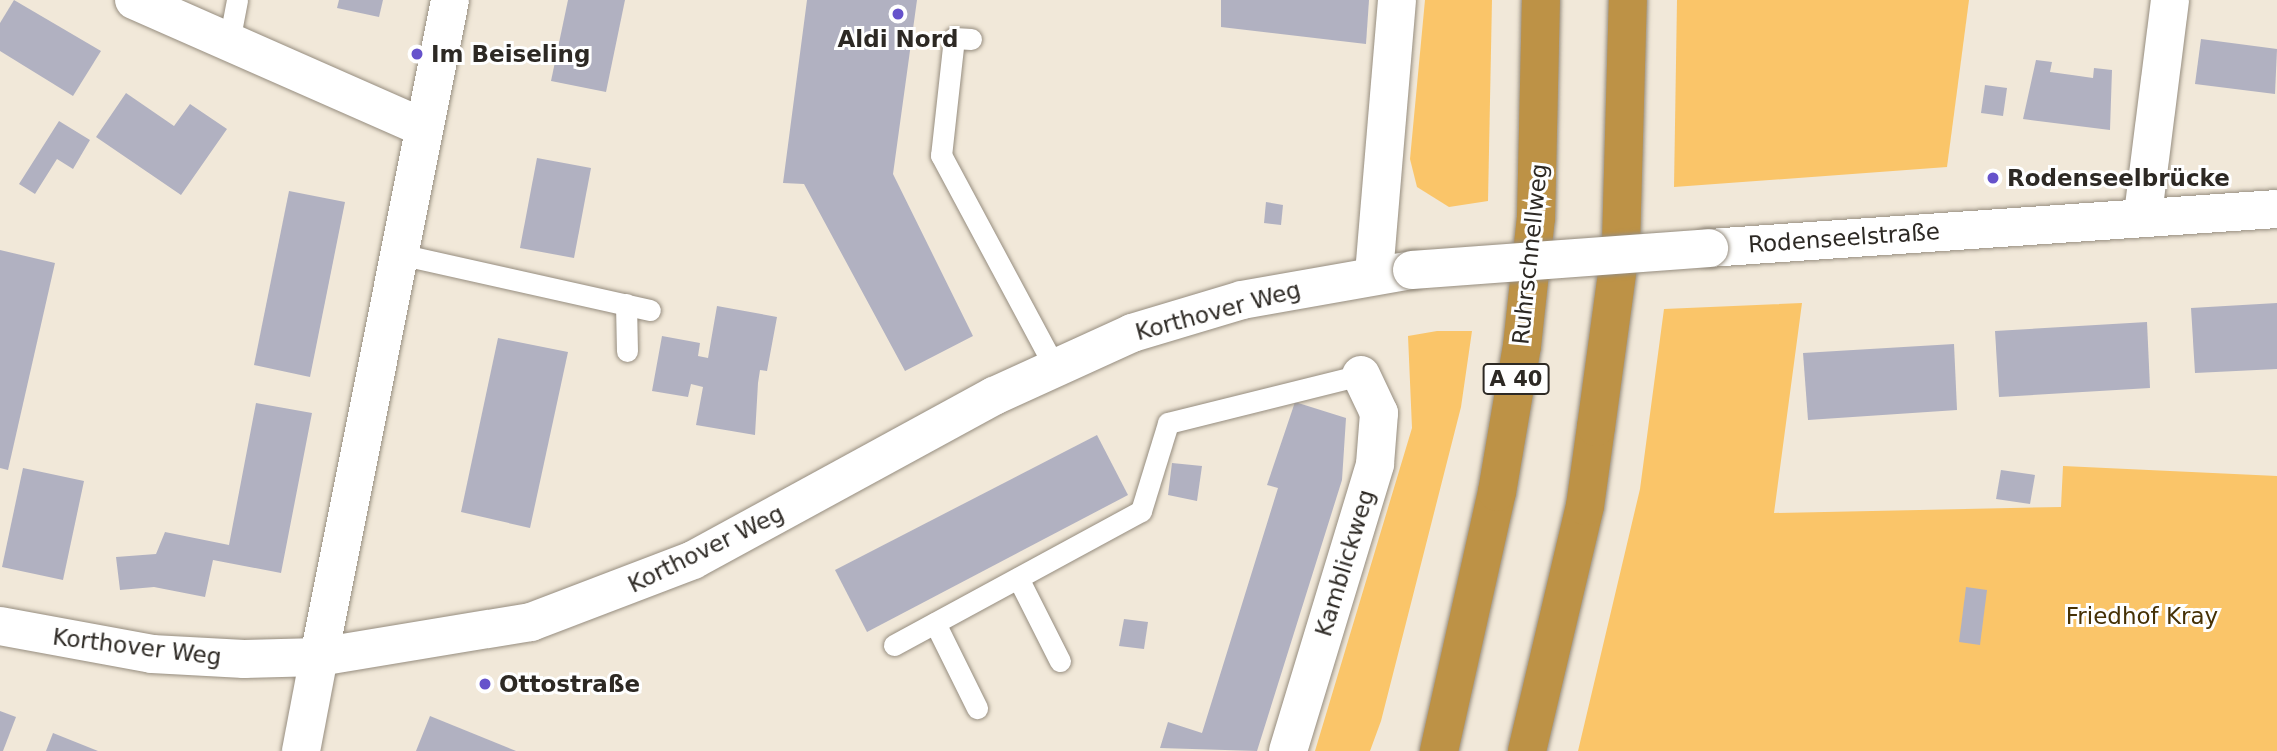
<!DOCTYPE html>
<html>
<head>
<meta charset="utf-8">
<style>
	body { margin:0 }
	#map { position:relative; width:2277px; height:751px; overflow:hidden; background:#f1e8d9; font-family:"DejaVu Sans",sans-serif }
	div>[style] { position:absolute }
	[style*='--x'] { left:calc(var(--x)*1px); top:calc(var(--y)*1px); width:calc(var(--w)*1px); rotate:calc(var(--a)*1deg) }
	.green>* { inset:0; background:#fac569 }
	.building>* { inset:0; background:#b1b1c1 }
	.roads { filter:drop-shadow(0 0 2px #968d7f) drop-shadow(0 0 2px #968d7f) }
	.lane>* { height:21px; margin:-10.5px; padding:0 10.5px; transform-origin:10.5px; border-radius:10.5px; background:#fff }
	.street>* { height:38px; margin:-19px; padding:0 19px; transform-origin:19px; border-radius:19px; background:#fff }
	.secondary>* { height:38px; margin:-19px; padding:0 19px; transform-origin:19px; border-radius:19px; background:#fff }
	.highway>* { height:38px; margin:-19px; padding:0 19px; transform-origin:19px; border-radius:19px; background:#bd9246 }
	.bridges { filter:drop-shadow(0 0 2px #968d7f) drop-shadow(0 0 2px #968d7f) }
	.secondary-bridge>* { height:38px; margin:-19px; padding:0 19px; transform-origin:19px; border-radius:19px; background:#fff }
	.dots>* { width:19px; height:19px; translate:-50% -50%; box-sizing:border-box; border:4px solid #fff; border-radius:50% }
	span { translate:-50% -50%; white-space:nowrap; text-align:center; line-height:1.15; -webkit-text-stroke:6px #fff; paint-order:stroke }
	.shield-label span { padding:2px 5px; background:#fff; border:2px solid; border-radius:5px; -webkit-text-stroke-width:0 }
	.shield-label { font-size:21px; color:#2d2924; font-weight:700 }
	.poi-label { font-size:23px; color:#2d2924; font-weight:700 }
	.left { translate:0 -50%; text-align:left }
	.street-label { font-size:23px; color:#2d2924 }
	.park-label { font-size:23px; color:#463105 }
</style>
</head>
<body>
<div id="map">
	<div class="green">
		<i style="clip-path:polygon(1425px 0,1492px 0,1488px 201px,1449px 207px,1417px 187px,1410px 159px)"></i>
		<i style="clip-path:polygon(1677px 0,1969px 0,1947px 167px,1674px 187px)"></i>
		<i style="clip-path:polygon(1802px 303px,1774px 513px,2061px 507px,2063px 466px,2277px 476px,2277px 751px,1578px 751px,1640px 489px,1664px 309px)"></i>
		<i style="clip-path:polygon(1437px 331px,1472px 331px,1461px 407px,1381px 721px,1370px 751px,1315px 751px,1412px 428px,1408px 336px)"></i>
	</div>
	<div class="building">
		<i style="clip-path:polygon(14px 0,101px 51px,73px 96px,0 51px,0 23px)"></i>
		<i style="clip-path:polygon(339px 0,383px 0,379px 17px,337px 8px)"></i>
		<i style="clip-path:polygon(568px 0,625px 0,606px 92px,551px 81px)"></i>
		<i style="clip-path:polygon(807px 0,917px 0,893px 174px,973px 336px,905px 371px,804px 184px,783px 183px)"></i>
		<i style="clip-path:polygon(1221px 0,1369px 0,1366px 44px,1221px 27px)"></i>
		<i style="clip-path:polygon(2201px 39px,2277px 49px,2275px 94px,2195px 84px)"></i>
		<i style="clip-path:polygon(2036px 60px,2052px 62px,2050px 72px,2072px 75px,2093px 78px,2094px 68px,2112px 70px,2110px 130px,2023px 119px)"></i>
		<i style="clip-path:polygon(1985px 85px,2007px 88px,2003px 116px,1981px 113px)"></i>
		<i style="clip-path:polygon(126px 93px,174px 126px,190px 104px,227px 129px,181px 195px,96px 137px)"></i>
		<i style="clip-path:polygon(59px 121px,90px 140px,73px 169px,57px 159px,35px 194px,19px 184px)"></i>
		<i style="clip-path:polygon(537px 158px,591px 168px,574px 258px,520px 248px)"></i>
		<i style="clip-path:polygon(289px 191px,345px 202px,310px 377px,254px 365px)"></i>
		<i style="clip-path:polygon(1266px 202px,1283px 205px,1281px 225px,1264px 223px)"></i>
		<i style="clip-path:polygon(0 250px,55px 263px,8px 470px,0 468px)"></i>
		<i style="clip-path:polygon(2277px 303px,2277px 369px,2195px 373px,2191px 308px)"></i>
		<i style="clip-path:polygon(717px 306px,777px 317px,767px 371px,760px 370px,758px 383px,755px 435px,696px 425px,703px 387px,691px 384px,688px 397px,652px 391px,662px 336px,700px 343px,698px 356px,708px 358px)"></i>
		<i style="clip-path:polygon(2147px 322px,2150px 388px,1999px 397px,1995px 331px)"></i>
		<i style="clip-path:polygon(498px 338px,568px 352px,530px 528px,461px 512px)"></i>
		<i style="clip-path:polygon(1954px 344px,1957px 410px,1808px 420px,1803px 353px)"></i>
		<i style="clip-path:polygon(1295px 402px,1346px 418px,1342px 480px,1257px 751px,1160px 748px,1168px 722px,1202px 733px,1278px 488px,1267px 485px)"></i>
		<i style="clip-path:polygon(256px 403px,312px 413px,281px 573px,213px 560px,205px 597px,154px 587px,120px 590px,116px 557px,156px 554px,165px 532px,229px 545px)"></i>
		<i style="clip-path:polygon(1097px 435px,1128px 495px,867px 632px,835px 570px)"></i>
		<i style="clip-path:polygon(1172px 463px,1202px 466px,1197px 501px,1168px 495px)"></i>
		<i style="clip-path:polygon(23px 468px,84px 481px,63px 580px,2px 567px)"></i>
		<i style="clip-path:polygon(2001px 470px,2035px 475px,2030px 504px,1996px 499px)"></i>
		<i style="clip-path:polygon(1966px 587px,1987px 590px,1980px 645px,1959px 642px)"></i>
		<i style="clip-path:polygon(1124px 619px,1148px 622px,1144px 649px,1119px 646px)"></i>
		<i style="clip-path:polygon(0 711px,16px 717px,3px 751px,0 751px)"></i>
		<i style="clip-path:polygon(430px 716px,516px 751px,416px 751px)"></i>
		<i style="clip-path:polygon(53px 733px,98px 751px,46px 751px)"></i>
	</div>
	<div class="roads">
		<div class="lane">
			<i style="--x:971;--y:39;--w:17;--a:-177"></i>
			<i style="--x:954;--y:38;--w:118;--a:96.3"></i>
			<i style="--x:941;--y:155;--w:242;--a:61.8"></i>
			<i style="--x:229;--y:42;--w:43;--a:-79.2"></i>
			<i style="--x:399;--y:254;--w:257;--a:12.6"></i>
			<i style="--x:626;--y:304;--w:47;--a:88.8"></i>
			<i style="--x:1018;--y:578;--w:93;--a:63.2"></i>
			<i style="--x:935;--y:623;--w:95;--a:63.7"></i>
			<i style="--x:894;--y:645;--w:281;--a:-28.5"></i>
			<i style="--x:1141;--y:511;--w:92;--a:-72.9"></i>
			<i style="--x:1168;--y:423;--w:199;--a:-14"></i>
		</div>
		<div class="street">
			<i style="--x:134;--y:0;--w:317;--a:23.8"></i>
			<i style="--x:2143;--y:214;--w:216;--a:-82.8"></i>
			<i style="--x:1374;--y:274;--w:275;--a:-85.2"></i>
			<i style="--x:301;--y:751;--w:96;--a:-79.2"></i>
			<i style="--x:1288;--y:751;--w:300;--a:-73.1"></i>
			<i style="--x:1375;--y:464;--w:51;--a:-85.5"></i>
			<i style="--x:1379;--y:413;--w:42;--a:-115.3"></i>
		</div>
		<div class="secondary">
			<i style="--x:1709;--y:248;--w:569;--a:-3.93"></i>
			<i style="--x:0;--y:626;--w:155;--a:10.4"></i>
			<i style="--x:152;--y:654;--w:92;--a:3.1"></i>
			<i style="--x:244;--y:659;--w:75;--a:-1.5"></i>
			<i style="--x:319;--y:657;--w:215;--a:-9.4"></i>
			<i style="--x:531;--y:622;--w:173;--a:-20.9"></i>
			<i style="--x:693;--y:560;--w:343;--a:-28.6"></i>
			<i style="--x:994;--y:396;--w:152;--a:-24.5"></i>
			<i style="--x:1132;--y:333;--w:115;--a:-16.7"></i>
			<i style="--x:1242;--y:300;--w:173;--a:-10"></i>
			<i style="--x:319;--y:657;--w:670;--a:-78.72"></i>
		</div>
		<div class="highway">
			<i style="--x:1439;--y:751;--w:265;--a:-77.4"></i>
			<i style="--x:1497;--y:492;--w:148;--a:-80.3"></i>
			<i style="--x:1522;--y:346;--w:129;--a:-83.8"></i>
			<i style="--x:1536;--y:218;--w:218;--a:-88.7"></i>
			<i style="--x:1527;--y:751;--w:252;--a:-76.7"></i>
			<i style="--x:1585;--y:506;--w:80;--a:-82.1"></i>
			<i style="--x:1596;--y:427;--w:185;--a:-82.2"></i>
			<i style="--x:1621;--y:244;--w:244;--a:-88.4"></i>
		</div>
	</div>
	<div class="bridges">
		<div class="secondary-bridge">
			<i style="--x:1412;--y:270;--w:298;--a:-4.2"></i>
		</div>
	</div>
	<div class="dots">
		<i style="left:898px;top:14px;background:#6652cb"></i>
		<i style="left:417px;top:54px;background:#6652cb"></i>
		<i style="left:1993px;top:178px;background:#6652cb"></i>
		<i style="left:485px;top:684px;background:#6652cb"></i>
	</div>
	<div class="shield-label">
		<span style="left:1516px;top:379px">A 40</span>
	</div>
	<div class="poi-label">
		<span style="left:898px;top:39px">Aldi Nord</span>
		<span class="left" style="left:431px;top:54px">Im Beiseling</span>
		<span class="left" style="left:2007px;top:178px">Rodenseelbrücke</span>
		<span class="left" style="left:499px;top:684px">Ottostraße</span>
	</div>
	<div class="street-label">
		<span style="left:1844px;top:238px;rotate:-4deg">Rodenseelstraße</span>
		<span style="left:1530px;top:254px;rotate:-84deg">Ruhrschnellweg</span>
		<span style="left:1218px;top:311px;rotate:-15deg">Korthover Weg</span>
		<span style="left:706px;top:549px;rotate:-26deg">Korthover Weg</span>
		<span style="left:1345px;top:563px;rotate:-73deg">Kamblickweg</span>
		<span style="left:137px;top:647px;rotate:7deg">Korthover Weg</span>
	</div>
	<div class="park-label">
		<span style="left:2142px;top:616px">Friedhof Kray</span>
	</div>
</div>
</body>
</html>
